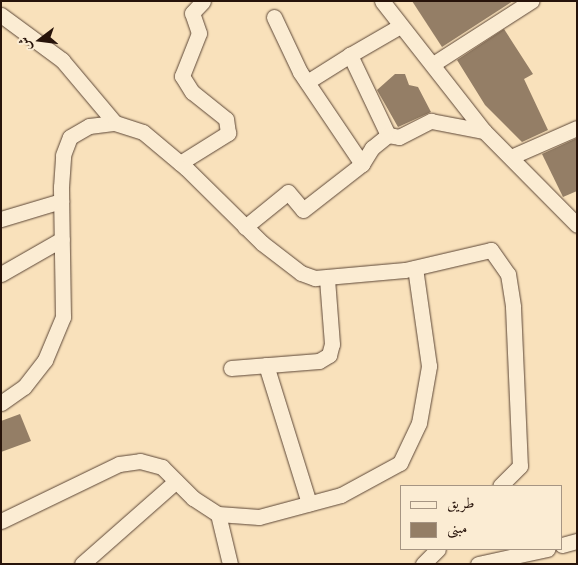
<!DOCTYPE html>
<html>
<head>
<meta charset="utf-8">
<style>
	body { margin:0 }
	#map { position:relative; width:578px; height:565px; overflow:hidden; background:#f9e1bb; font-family:"Libre Bodoni",Amiri,serif }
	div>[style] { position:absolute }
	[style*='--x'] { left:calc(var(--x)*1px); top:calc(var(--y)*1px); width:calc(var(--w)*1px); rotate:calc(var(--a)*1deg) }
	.building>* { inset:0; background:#947e66 }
	.roads { filter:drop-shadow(0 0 1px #5c4636) drop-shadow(0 0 1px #5c4636) }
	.minor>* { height:15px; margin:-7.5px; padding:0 7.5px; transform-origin:7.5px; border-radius:7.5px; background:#fbecd3 }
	span { translate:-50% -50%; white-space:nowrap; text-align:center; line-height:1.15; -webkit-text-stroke:4px #fbecd3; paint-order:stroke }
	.frame { position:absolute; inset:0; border:2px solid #27130a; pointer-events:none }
	.legend { position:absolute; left:400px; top:485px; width:162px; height:65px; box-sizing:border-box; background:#fbecd3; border:1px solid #a69583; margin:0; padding:6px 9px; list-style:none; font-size:15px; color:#27130a }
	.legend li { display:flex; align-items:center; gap:10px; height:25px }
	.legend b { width:25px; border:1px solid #a69583 }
	.north { position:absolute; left:15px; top:15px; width:50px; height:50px; -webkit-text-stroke:4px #fbecd3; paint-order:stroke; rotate:255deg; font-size:14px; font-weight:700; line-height:20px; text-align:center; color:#27130a }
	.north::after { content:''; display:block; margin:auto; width:18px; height:22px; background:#27130a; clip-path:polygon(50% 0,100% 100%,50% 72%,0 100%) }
</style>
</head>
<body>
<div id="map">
	<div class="building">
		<i style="clip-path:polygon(412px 1px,513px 1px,442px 47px)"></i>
		<i style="clip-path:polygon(504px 29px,533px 74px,524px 79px,548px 130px,522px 142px,485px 105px,457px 60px)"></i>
		<i style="clip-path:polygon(395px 74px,405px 74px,409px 85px,418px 87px,431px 112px,398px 127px,377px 90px)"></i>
		<i style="clip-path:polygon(577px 138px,577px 191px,563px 197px,542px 154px)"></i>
		<i style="clip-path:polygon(20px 414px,31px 441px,1px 452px,1px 421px)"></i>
	</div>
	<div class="roads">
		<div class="minor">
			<i style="--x:382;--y:1;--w:165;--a:51.9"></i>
			<i style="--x:484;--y:131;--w:132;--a:45.3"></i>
			<i style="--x:1;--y:15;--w:76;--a:36.4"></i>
			<i style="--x:62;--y:60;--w:82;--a:49.9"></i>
			<i style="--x:274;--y:17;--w:61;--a:64.7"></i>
			<i style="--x:300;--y:72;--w:111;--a:56"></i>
			<i style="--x:433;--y:64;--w:117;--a:-32.7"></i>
			<i style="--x:307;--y:82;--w:51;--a:-32.1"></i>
			<i style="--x:388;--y:135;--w:89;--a:-115.4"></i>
			<i style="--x:350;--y:55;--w:58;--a:-30.1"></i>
			<i style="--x:513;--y:156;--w:70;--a:-23.6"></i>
			<i style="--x:180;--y:163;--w:57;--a:-32"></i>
			<i style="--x:228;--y:133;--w:14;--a:-98"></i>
			<i style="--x:226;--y:119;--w:43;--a:-141.5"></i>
			<i style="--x:192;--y:92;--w:19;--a:-122"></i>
			<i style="--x:182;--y:76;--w:46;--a:-68.4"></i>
			<i style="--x:199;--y:33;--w:21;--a:-109"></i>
			<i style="--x:192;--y:13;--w:16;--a:-47"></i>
			<i style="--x:1;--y:219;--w:63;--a:-16.7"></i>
			<i style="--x:245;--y:227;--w:55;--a:-39.1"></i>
			<i style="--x:288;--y:192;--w:23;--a:50"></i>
			<i style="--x:303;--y:210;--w:75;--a:-37.9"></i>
			<i style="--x:362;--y:164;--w:19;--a:-58"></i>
			<i style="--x:372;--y:148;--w:21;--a:-39"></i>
			<i style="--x:388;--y:135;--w:11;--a:10"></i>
			<i style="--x:399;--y:137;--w:36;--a:-27"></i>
			<i style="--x:431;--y:121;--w:54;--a:10.7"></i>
			<i style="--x:1;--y:274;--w:70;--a:-29.8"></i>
			<i style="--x:266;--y:365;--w:145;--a:72.7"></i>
			<i style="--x:231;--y:368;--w:88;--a:-4.5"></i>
			<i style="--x:319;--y:361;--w:12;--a:-31"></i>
			<i style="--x:329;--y:355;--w:11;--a:-75"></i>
			<i style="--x:332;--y:344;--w:65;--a:-94.4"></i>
			<i style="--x:1;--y:403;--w:28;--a:-35"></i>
			<i style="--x:24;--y:387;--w:34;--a:-52"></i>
			<i style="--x:45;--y:360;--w:47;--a:-67.3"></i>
			<i style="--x:63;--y:317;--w:130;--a:-90.9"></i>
			<i style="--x:61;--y:187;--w:32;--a:-86"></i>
			<i style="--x:63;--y:155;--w:19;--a:-69"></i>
			<i style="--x:70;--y:137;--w:22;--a:-30"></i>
			<i style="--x:89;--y:126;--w:26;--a:-7"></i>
			<i style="--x:115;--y:123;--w:29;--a:18"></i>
			<i style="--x:143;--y:132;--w:56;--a:39.9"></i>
			<i style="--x:186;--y:168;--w:107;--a:44.6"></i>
			<i style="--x:262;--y:243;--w:49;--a:37.6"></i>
			<i style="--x:301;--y:273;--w:15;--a:20"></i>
			<i style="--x:315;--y:278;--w:90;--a:-5.1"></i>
			<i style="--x:405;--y:270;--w:88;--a:-13.1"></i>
			<i style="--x:491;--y:250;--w:29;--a:55"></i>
			<i style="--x:508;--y:274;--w:33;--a:81"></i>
			<i style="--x:513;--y:307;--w:159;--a:87.5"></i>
			<i style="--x:520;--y:466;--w:28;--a:135"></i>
			<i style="--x:1;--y:521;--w:131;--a:-25.8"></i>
			<i style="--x:119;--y:464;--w:21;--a:-8"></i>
			<i style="--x:140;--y:461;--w:23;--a:15"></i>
			<i style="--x:162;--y:467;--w:44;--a:45"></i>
			<i style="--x:193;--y:498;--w:30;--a:33"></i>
			<i style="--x:562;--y:545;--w:16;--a:-15"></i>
			<i style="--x:82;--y:564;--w:125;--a:-41.4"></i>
			<i style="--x:230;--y:564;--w:51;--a:-103.5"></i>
			<i style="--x:218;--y:514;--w:41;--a:4.2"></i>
			<i style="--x:259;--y:517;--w:85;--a:-15"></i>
			<i style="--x:341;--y:495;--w:67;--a:-28.5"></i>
			<i style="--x:400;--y:463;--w:44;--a:-64.6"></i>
			<i style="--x:419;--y:423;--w:58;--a:-80"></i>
			<i style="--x:429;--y:366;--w:99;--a:-98.1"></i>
			<i style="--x:423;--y:564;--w:21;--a:-45"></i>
			<i style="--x:478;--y:564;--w:71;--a:-12.3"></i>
		</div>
	</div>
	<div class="frame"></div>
	<ul class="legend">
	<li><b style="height:6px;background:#fbecd3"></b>طريق</li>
	<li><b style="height:14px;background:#947e66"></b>مبنى</li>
	</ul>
	<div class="north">ش</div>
</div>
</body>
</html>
